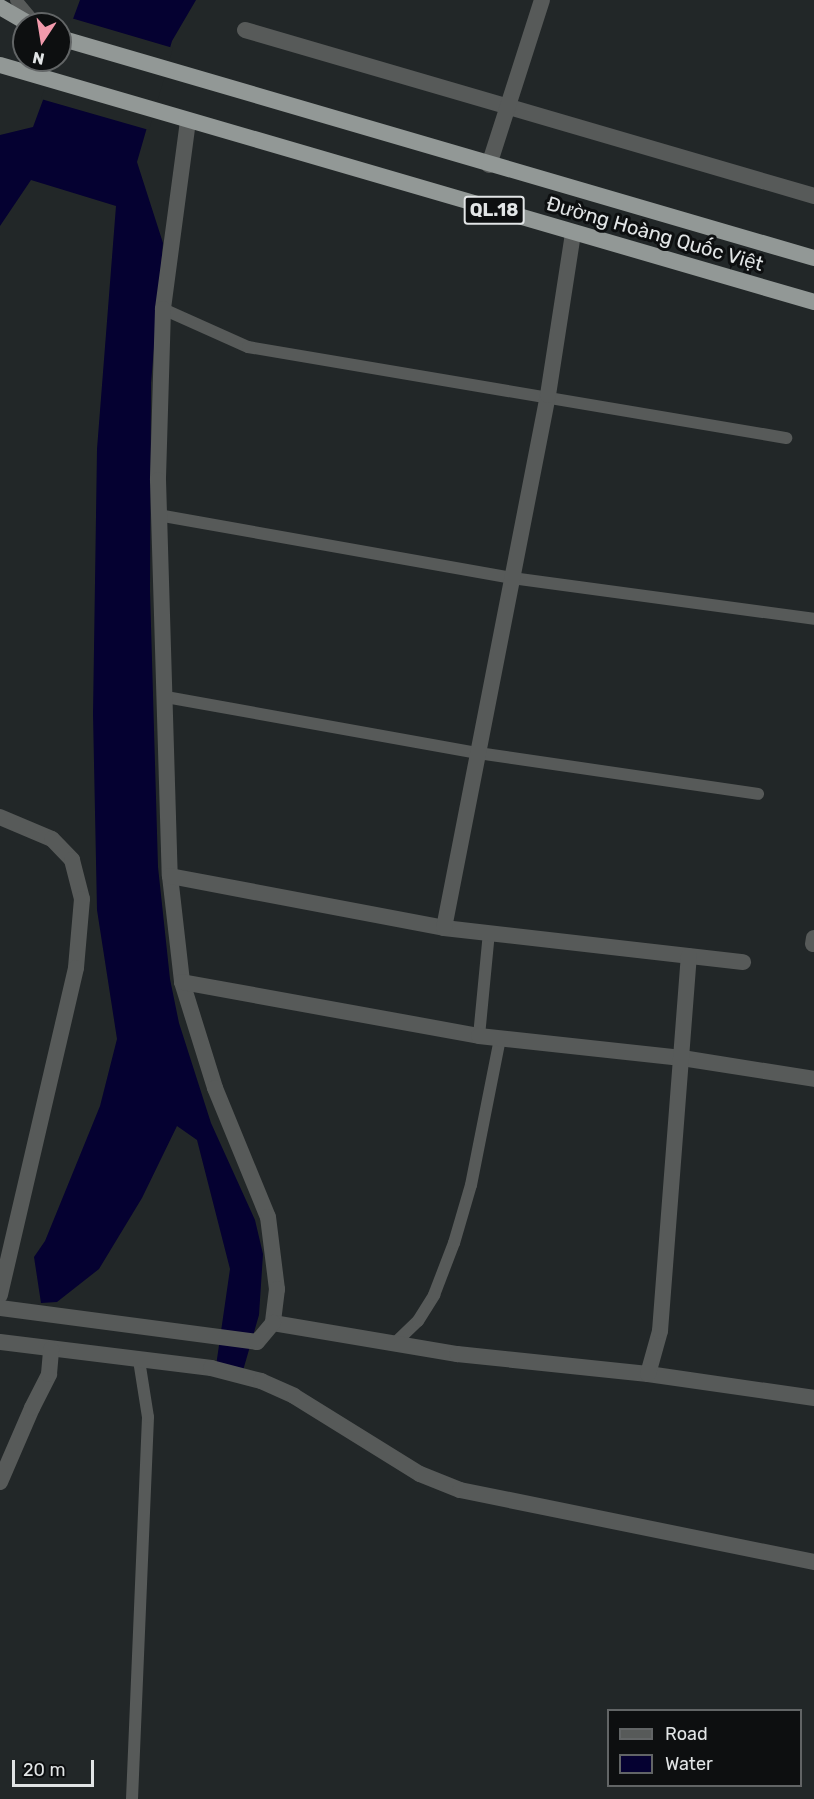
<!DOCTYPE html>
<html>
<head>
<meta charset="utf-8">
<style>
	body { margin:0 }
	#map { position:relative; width:814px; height:1799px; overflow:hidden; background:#222728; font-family:Rubik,sans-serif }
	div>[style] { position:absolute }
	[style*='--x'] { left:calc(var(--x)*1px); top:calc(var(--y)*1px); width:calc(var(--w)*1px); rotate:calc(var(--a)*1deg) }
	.water>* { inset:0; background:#050131 }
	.pier>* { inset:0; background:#222728 }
	.service>* { height:12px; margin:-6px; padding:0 6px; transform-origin:6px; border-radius:6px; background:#575a59 }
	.minor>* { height:16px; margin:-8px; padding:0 8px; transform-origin:8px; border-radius:8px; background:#575a59 }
	.tertiary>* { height:16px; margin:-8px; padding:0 8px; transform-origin:8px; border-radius:8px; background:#575a59 }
	.trunk>* { height:16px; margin:-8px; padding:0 8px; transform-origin:8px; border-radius:8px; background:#929896 }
	span { translate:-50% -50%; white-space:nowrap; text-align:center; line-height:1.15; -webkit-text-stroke:6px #0d0f10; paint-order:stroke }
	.shield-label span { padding:2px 4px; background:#0d0f10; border:2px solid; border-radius:4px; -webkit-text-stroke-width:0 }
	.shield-label { font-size:18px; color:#e2e5e6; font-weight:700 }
	.street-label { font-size:20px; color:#e2e5e6 }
	.legend { position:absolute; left:607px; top:1709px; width:195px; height:78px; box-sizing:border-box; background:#0d0f10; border:2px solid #626566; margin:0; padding:8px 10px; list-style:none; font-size:18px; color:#e2e5e6 }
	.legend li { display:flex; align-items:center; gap:12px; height:30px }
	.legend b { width:30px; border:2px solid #626566 }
	.north { position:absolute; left:12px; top:12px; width:60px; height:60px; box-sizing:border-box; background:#0d0f10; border:2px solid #626566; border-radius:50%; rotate:192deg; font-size:16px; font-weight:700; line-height:24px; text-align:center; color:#e2e5e6 }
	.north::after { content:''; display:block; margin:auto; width:21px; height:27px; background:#f29aac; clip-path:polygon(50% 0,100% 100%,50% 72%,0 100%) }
	.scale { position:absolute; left:12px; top:1760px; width:82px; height:27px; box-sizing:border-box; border:3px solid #e2e5e6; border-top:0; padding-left:8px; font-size:18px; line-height:21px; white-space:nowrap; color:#e2e5e6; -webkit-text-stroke:4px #0d0f10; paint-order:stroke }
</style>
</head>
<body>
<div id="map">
	<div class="water">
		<i style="clip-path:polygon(80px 0,196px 0,172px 41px,137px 162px,163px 243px,151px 383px,150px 591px,158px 867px,170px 979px,179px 1023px,211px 1123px,255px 1220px,263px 1254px,259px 1315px,242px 1374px,216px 1366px,230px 1269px,197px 1140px,177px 1126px,142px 1198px,99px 1269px,57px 1302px,41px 1303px,34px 1257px,45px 1241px,100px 1106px,117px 1039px,97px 910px,93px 714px,97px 449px,116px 206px,31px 180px,0 226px,0 135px,33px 127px)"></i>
	</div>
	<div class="pier">
		<i style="clip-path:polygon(71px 18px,173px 48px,149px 130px,41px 99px,55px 60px,60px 60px,60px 48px)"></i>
	</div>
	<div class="service">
		<i style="--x:16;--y:0;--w:31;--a:50"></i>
		<i style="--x:163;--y:309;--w:93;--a:24.1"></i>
		<i style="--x:248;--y:347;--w:546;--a:9.6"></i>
		<i style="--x:158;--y:515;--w:360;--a:10.1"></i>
		<i style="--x:512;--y:578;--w:305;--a:7.7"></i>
		<i style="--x:166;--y:697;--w:317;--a:10.2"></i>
		<i style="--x:478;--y:753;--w:283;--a:8.3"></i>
		<i style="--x:479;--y:1036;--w:103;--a:-84.5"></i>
		<i style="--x:395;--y:1343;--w:32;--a:-44"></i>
		<i style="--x:418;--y:1321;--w:31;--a:-58"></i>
		<i style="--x:434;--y:1295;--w:56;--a:-69"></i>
		<i style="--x:454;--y:1243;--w:60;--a:-73.7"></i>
		<i style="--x:471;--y:1185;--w:150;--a:-78.8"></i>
		<i style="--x:132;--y:1799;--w:382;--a:-87.6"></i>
		<i style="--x:148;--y:1417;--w:58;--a:-99"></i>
	</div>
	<div class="minor">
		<i style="--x:245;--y:30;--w:593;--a:16.26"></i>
		<i style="--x:188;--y:121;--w:190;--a:97.6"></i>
		<i style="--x:163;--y:309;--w:171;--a:91.7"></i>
		<i style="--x:158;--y:480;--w:396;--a:88.3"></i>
		<i style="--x:170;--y:876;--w:107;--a:83.5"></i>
		<i style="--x:182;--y:982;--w:111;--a:72.7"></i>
		<i style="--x:215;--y:1088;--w:139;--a:67.7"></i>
		<i style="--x:268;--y:1217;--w:73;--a:82.9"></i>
		<i style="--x:277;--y:1289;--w:34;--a:97"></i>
		<i style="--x:273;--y:1323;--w:187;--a:9.6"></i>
		<i style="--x:457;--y:1354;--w:192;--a:6"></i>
		<i style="--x:648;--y:1374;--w:168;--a:8.2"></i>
		<i style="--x:489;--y:165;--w:173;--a:-72.2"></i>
		<i style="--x:0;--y:817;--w:56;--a:22.9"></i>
		<i style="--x:52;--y:839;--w:29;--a:46"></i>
		<i style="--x:72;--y:860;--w:40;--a:75.6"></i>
		<i style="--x:82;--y:899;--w:69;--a:95"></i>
		<i style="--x:76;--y:968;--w:336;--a:103.1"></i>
		<i style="--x:170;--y:876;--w:279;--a:10.7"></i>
		<i style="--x:444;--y:928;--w:301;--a:6.5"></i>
		<i style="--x:444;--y:928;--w:543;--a:-78.96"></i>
		<i style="--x:548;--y:395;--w:164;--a:-81.2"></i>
		<i style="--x:813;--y:944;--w:6;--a:-81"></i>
		<i style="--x:182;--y:982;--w:302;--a:10.3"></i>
		<i style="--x:479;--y:1036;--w:204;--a:6.2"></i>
		<i style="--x:682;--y:1058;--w:134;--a:9"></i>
		<i style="--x:0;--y:1308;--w:259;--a:7.5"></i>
		<i style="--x:257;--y:1342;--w:25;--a:-50"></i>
		<i style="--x:648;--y:1374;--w:45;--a:-74.4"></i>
		<i style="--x:660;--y:1331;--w:376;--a:-85.6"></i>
		<i style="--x:0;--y:1482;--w:81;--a:-66.6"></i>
	</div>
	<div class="tertiary">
		<i style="--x:0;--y:1342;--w:213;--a:7"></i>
		<i style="--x:211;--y:1368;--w:52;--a:14.6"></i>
		<i style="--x:261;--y:1381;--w:36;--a:24"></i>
		<i style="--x:294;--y:1396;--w:148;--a:31.8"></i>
		<i style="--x:420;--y:1474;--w:43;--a:21.8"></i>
		<i style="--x:460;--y:1490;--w:361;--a:11.5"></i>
		<i style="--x:32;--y:1408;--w:38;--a:-63"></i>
		<i style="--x:49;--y:1374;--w:25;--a:-85"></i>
	</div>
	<div class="trunk">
		<i style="--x:0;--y:7;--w:34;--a:30"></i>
		<i style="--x:60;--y:38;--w:785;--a:16.27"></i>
		<i style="--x:0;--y:65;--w:848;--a:16.23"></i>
	</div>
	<div class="shield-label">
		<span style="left:494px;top:210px">QL.18</span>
	</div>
	<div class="street-label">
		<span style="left:655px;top:234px;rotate:16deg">Đường Hoàng Quốc Việt</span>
	</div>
	<ul class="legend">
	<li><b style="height:8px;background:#575a59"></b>Road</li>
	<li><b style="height:16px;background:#050131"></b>Water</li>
	</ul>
	<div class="north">N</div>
	<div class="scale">20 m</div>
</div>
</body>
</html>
